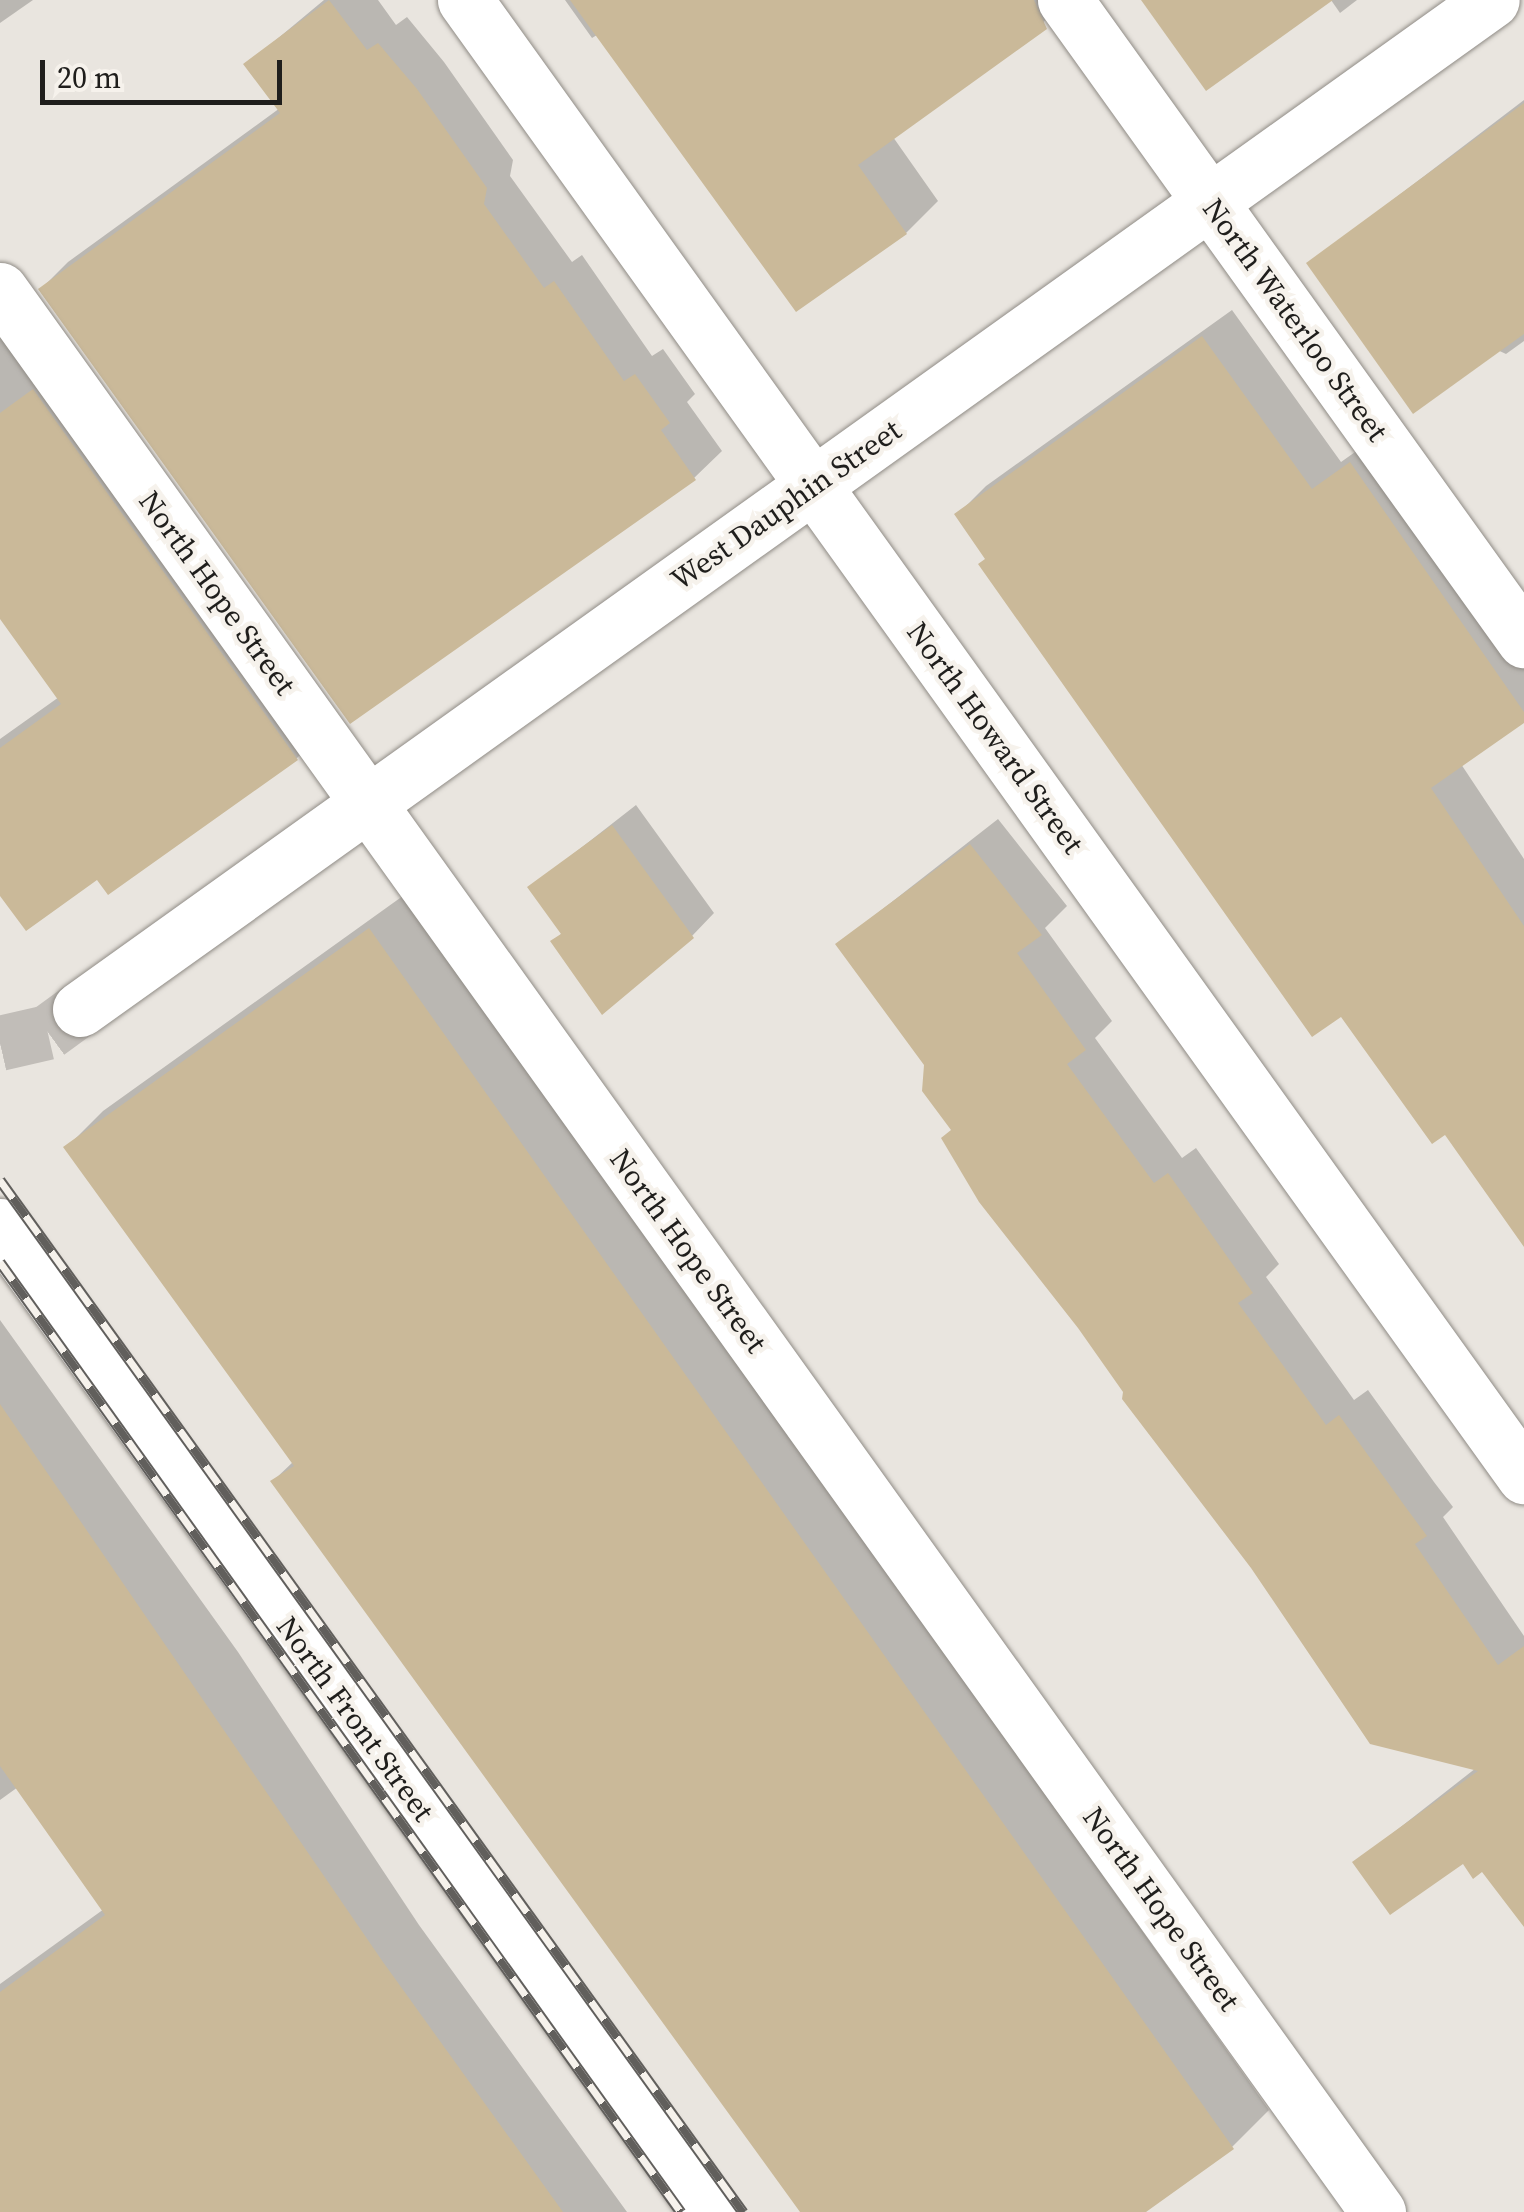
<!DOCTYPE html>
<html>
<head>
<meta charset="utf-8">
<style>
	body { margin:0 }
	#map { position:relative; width:1524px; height:2212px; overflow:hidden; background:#e9e5df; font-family:"Source Serif 4",serif }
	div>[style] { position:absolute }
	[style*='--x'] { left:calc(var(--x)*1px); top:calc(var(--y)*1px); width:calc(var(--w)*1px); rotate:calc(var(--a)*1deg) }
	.shadow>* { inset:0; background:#0003 }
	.building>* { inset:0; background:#cab999 }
	.secondary-tunnel>* { height:55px; margin-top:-27.5px; transform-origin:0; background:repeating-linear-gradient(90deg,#c1bdb8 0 55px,transparent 0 83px) }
	.roads { filter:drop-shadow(0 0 2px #908c86) drop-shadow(0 0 2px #908c86) }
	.street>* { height:55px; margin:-27.5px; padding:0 27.5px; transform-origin:27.5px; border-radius:27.5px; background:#fff }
	.secondary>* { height:55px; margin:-27.5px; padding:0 27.5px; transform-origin:27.5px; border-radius:27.5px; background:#fff }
	.rail>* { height:11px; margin-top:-5.5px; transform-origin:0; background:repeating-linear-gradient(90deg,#f6f2ec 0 22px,#615f5c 0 44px); box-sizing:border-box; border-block:2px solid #615f5c }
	span { translate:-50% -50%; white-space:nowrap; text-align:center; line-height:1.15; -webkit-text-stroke:9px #f6f2ec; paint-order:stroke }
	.street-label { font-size:30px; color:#1f1e1c }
	.scale { position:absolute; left:40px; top:60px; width:242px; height:45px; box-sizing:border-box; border:5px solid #1f1e1c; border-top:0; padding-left:12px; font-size:30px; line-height:35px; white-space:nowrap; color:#1f1e1c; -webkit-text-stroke:8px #f6f2ec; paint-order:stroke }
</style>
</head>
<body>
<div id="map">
	<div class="shadow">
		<i style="clip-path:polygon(0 0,33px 0,0 23px)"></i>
		<i style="clip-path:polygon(324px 0,378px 0,396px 25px,407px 17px,444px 62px,513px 160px,510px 176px,572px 262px,582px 255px,652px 356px,663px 349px,695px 394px,687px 402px,722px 451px,694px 478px,41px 289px,68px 262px,280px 108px,247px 64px)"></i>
		<i style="clip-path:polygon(565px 0,1072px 0,893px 137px,938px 201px,906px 233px,597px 35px,592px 38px)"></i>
		<i style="clip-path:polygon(1331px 0,1357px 0,1340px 13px)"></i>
		<i style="clip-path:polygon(1524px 100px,1524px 341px,1506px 354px,1310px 263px)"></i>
		<i style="clip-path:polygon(0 271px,337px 718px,297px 758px,109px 892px,98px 876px,0 896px,0 739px,59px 697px,0 615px)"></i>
		<i style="clip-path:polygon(1232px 310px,1341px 462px,1379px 435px,1524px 643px,1524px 720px,1461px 764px,1524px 859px,1524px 1243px,1445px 1132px,1342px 1013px,957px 515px,986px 486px)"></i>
		<i style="clip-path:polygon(636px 805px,714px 913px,692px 936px,554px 941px,563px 932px,531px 887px)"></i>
		<i style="clip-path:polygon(998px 819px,1067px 906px,1045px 928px,1112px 1021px,1095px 1038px,1182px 1158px,1196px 1148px,1279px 1264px,1266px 1277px,1354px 1400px,1368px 1390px,1434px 1482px,1453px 1507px,1443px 1517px,1524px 1636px,1524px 1917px,1483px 1869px,1463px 1861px,1356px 1862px,1476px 1768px,1126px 1391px,954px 1129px,926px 1065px,838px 944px)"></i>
		<i style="clip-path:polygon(407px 893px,1269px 2110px,1232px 2147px,1143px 2212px,804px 2212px,273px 1481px,294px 1461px,66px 1148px,103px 1111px)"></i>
		<i style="clip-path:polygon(0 1320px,238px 1652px,419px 1925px,627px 2212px,0 2212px,0 1984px,104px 1909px,18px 1787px,0 1800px)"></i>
	</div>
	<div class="building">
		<i style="clip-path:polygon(329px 0,367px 50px,378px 43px,417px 89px,487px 188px,484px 204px,544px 288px,554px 281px,624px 381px,635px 374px,670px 423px,661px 430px,696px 480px,350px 724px,38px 289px,280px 113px,243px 64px)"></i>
		<i style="clip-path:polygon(570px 0,1034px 0,1047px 29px,858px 165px,907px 234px,796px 312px)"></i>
		<i style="clip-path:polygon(1141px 0,1333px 0,1206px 91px)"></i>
		<i style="clip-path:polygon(1524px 103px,1524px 334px,1413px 414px,1306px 263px)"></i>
		<i style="clip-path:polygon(1202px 336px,1312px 489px,1350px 462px,1524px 712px,1524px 723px,1431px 788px,1524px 926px,1524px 1247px,1445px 1135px,1432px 1144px,1341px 1017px,1312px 1037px,978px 564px,985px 559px,954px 514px)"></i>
		<i style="clip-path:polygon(33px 389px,298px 760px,108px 895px,97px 880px,26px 931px,0 896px,0 748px,61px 704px,0 619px,0 413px)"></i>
		<i style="clip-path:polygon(612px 825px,694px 938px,602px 1015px,550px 941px,561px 934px,527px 887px)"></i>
		<i style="clip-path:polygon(970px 844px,1042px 935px,1017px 953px,1086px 1050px,1067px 1064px,1154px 1183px,1168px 1173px,1253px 1293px,1238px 1303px,1326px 1425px,1339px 1415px,1407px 1509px,1427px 1536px,1415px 1544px,1498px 1665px,1524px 1646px,1524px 1927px,1482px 1872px,1473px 1879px,1463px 1864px,1390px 1915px,1352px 1862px,1478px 1771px,1370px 1744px,1251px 1568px,1122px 1399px,1123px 1392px,1078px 1328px,979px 1202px,941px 1138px,951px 1130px,922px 1091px,924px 1065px,835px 944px)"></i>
		<i style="clip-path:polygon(369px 928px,1234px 2149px,1146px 2212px,800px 2212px,270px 1481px,294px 1466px,63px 1147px)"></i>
		<i style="clip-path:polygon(0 1404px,383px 1962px,563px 2212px,0 2212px,0 1992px,105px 1915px,0 1766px)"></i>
	</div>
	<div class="secondary-tunnel">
		<i style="--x:0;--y:1043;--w:49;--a:-12.9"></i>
		<i style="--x:48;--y:1032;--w:39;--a:-36"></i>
	</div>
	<div class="roads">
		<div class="street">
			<i style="--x:465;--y:0;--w:1817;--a:54.34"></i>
			<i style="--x:1065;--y:0;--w:788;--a:54.35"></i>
			<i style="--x:0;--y:290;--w:2365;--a:54.36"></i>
		</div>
		<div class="secondary">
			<i style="--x:80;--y:1009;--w:1735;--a:-35.55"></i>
			<i style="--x:0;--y:1226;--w:1214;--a:54.28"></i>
		</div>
	</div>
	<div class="rail">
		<i style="--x:0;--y:1180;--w:1272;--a:54.25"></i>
		<i style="--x:0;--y:1262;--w:1169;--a:54.37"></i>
	</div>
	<div class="street-label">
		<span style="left:1295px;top:320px;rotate:54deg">North Waterloo Street</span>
		<span style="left:786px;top:505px;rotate:-35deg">West Dauphin Street</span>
		<span style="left:217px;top:593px;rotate:54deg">North Hope Street</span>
		<span style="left:995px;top:738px;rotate:54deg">North Howard Street</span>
		<span style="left:688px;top:1251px;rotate:54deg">North Hope Street</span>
		<span style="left:355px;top:1719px;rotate:54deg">North Front Street</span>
		<span style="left:1161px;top:1909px;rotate:54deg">North Hope Street</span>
	</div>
	<div class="scale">20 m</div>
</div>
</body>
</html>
